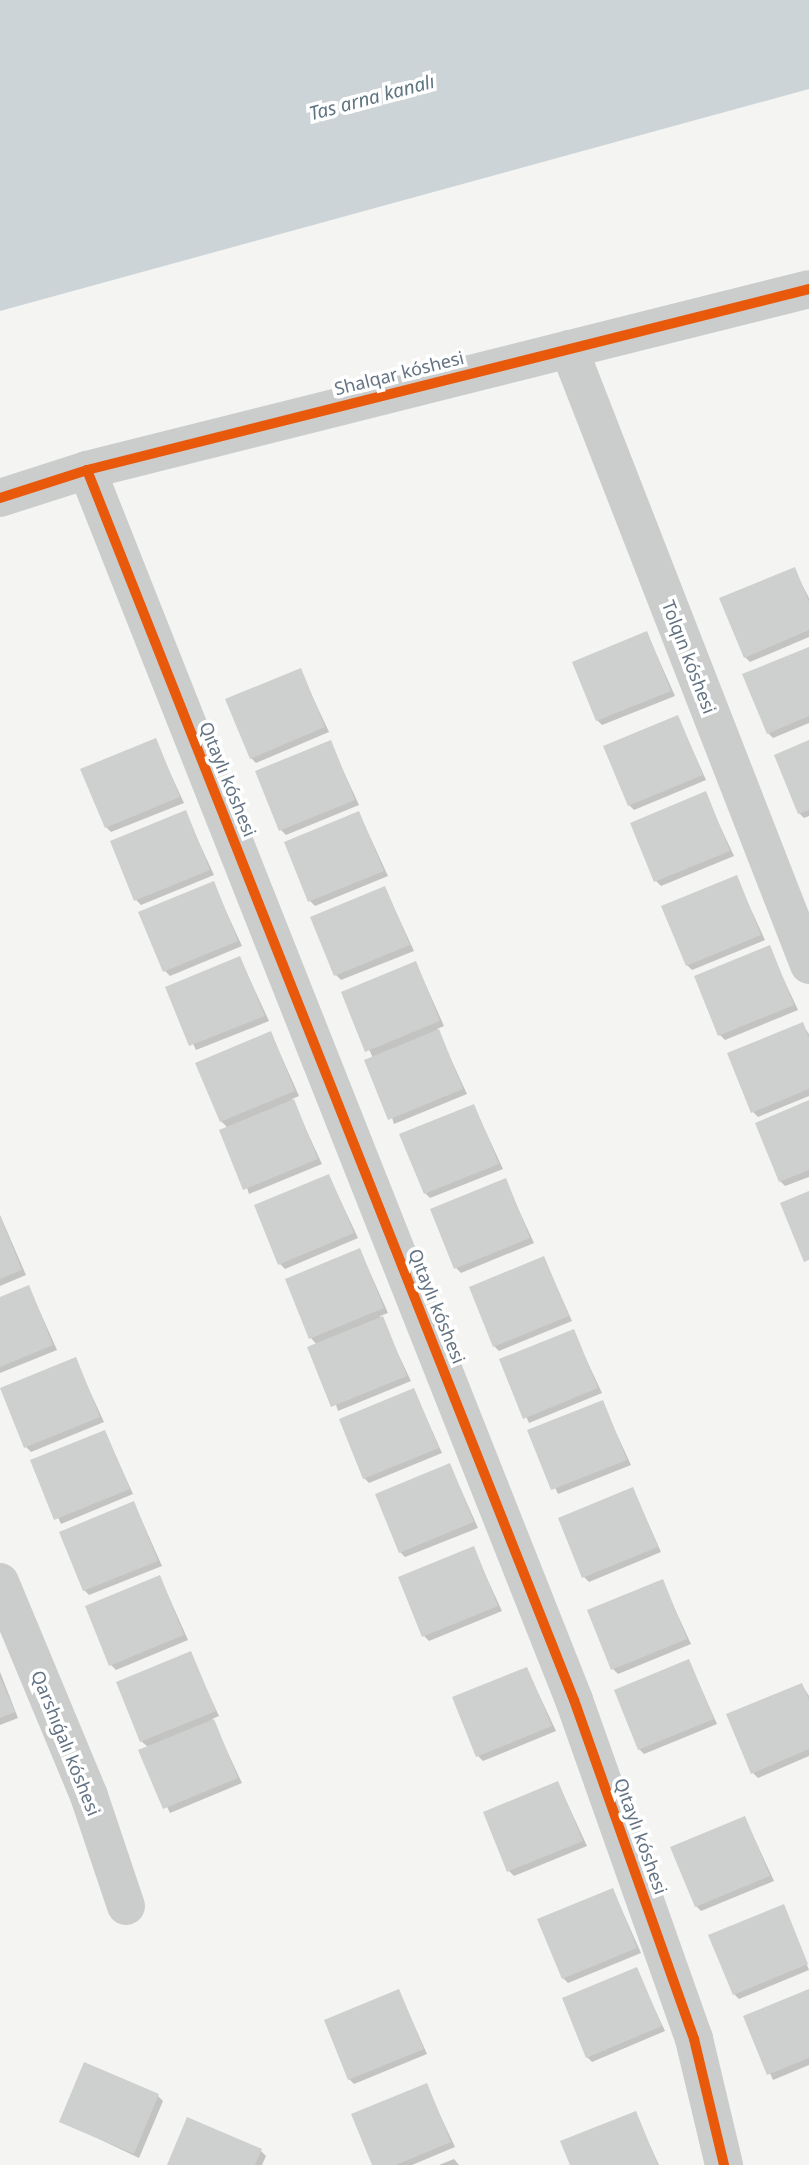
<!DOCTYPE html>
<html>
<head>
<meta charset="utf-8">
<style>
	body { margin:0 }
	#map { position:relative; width:809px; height:2165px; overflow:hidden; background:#f4f4f2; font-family:"Noto Sans",sans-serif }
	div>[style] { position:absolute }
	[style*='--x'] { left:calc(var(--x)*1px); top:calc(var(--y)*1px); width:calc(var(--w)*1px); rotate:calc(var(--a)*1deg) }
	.water>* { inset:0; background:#ccd4d7 }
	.shadow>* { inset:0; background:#0003 }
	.building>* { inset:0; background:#cecfcf }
	.minor>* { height:38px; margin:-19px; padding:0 19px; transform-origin:19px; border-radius:19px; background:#cbcdcd }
	.tertiary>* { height:38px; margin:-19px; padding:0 19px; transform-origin:19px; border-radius:19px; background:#cbcdcd }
	.cycleway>* { height:10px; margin:-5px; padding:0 5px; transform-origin:5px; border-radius:5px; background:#e8590c }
	span { translate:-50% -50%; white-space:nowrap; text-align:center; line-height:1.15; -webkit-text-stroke:7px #fff; paint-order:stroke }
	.street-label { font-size:18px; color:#637383 }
	.water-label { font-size:19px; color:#5f7580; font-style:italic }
</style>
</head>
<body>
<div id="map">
	<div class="water">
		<i style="clip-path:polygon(0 0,809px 0,809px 89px,0 311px)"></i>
	</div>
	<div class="shadow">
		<i style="clip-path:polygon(794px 569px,809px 598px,809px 637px,750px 662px,745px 657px)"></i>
		<i style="clip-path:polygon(647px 633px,675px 696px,602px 725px,597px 720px)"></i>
		<i style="clip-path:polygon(809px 648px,809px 723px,773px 738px,768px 733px)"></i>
		<i style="clip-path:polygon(300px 670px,329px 732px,256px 763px,251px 758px)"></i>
		<i style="clip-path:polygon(678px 717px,706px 780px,634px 810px,629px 805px)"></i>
		<i style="clip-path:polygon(155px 740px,184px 803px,111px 832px,106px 827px)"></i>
		<i style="clip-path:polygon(330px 742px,359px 805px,286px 835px,281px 830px)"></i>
		<i style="clip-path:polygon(809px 742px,809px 816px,804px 818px,799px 813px)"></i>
		<i style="clip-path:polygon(705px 794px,734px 856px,661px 886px,656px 881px)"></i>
		<i style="clip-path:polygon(185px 812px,214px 875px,141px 905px,136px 900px)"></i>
		<i style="clip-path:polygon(359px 813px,388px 876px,315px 906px,310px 901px)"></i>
		<i style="clip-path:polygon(736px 877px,765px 940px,692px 970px,687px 965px)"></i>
		<i style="clip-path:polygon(213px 883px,242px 946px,170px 976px,165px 971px)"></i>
		<i style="clip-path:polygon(385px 888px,414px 951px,341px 980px,336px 975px)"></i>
		<i style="clip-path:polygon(769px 948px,798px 1010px,725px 1040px,720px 1035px)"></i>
		<i style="clip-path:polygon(240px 958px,269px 1021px,196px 1050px,167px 987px)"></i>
		<i style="clip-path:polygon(416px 963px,444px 1026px,437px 1029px,467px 1094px,394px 1124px,373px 1058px,343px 993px)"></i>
		<i style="clip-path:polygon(802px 1024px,809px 1034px,809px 1096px,758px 1117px,753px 1112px)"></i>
		<i style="clip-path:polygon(271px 1033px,299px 1096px,292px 1099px,322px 1164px,249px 1194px,228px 1128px,221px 1121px)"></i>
		<i style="clip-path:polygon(809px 1102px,809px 1177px,785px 1186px,780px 1181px)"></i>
		<i style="clip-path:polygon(474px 1106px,503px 1169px,430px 1198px,425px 1193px)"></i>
		<i style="clip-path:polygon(329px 1176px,358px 1238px,285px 1269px,280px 1264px)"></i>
		<i style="clip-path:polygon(505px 1180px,534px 1243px,461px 1273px,456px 1268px)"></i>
		<i style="clip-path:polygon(0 1215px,26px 1275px,0 1286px)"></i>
		<i style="clip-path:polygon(360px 1250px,388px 1313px,380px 1316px,411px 1381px,338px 1411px,317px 1345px,311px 1338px)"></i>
		<i style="clip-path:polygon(544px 1258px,572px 1321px,499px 1351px,494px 1346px)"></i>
		<i style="clip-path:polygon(29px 1287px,57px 1350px,0 1373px,0 1299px)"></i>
		<i style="clip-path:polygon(573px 1331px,602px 1393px,529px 1423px,501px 1360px)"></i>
		<i style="clip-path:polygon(75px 1359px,104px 1422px,31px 1452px,26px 1447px)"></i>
		<i style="clip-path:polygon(414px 1390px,442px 1453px,369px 1483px,364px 1478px)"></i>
		<i style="clip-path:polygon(602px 1402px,631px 1465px,558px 1494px,529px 1431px)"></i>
		<i style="clip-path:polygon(105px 1432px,133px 1494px,61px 1524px,32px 1461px)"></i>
		<i style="clip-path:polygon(450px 1465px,478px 1528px,405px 1557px,400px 1552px)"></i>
		<i style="clip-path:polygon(633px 1489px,661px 1552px,589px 1582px,584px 1577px)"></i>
		<i style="clip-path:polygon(134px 1503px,162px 1566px,89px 1595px,84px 1590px)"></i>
		<i style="clip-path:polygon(473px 1548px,502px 1611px,429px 1641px,424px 1636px)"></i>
		<i style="clip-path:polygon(160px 1577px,188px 1640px,116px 1670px,111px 1665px)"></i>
		<i style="clip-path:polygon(662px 1581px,691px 1644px,618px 1674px,613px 1669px)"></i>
		<i style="clip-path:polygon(190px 1653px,219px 1716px,212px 1719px,242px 1783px,170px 1813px,141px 1751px,148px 1747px,141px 1741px)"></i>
		<i style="clip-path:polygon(689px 1661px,717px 1724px,644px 1754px,639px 1749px)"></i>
		<i style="clip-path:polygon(527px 1669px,556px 1731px,483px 1761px,478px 1756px)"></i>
		<i style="clip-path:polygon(0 1672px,18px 1718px,0 1725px)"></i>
		<i style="clip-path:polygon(802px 1685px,809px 1696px,809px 1756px,758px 1778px,753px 1773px)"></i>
		<i style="clip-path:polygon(558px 1783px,587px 1846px,514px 1876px,509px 1871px)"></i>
		<i style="clip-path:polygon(745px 1818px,774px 1881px,701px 1911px,696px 1906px)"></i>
		<i style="clip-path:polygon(613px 1890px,641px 1953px,568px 1983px,563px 1978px)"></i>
		<i style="clip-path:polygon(783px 1906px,809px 1970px,739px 1999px,734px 1994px)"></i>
		<i style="clip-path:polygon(636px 1969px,665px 2031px,592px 2062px,587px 2057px)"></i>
		<i style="clip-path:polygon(399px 1991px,427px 2054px,354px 2084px,349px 2079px)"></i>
		<i style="clip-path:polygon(809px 1991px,809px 2065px,773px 2080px,745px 2017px)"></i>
		<i style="clip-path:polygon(426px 2085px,455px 2147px,412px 2165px,374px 2165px)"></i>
		<i style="clip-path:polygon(158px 2096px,163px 2101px,139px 2158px,61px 2121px)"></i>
		<i style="clip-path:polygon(635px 2113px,659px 2165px,571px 2165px)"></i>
		<i style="clip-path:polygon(261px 2151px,266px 2156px,262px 2165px,169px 2165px)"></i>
		<i style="clip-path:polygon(454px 2159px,459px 2165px,439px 2165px)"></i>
	</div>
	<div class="building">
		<i style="clip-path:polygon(795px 567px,809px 602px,809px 630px,744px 658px,719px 598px)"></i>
		<i style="clip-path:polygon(647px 631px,671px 691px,596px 721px,572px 662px)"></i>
		<i style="clip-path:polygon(809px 647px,809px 716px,767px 734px,742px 674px)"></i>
		<i style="clip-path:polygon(301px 668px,325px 727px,250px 759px,225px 699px)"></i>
		<i style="clip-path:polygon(678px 715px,703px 775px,628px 806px,603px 746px)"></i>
		<i style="clip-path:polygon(156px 738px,180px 797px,105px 828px,80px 769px)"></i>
		<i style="clip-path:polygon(331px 740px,355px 800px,279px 831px,255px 771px)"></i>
		<i style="clip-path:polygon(809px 740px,809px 810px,798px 814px,774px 755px)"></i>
		<i style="clip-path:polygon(706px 791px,730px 851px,654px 882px,630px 823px)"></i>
		<i style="clip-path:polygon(186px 810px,210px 870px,134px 901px,110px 841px)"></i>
		<i style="clip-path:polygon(359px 811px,384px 871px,308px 902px,284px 842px)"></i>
		<i style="clip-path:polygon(737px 875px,761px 935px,686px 966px,661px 906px)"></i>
		<i style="clip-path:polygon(214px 881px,238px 941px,163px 972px,138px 912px)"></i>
		<i style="clip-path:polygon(385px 886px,410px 945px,334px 976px,310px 917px)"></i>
		<i style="clip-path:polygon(770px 945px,794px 1005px,718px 1036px,694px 976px)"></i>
		<i style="clip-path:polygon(240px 956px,265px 1016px,189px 1046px,165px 987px)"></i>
		<i style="clip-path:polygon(416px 961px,440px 1021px,365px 1052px,341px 992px)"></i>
		<i style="clip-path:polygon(803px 1022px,809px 1038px,809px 1089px,751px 1113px,727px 1053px)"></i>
		<i style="clip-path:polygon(439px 1029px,463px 1089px,388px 1120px,364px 1060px)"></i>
		<i style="clip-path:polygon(271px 1031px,295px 1091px,220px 1122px,195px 1063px)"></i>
		<i style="clip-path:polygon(294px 1099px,318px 1159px,243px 1190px,219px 1130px)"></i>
		<i style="clip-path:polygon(809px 1100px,809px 1170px,779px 1182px,755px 1123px)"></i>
		<i style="clip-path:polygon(474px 1104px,499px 1164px,424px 1194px,399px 1134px)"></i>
		<i style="clip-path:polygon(329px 1174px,354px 1233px,278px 1265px,254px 1205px)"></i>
		<i style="clip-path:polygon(506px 1178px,530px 1238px,454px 1269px,430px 1209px)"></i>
		<i style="clip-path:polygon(809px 1191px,809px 1260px,804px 1262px,780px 1203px)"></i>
		<i style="clip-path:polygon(0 1216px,22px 1270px,0 1279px)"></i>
		<i style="clip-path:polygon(360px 1248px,384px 1308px,309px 1339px,285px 1279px)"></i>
		<i style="clip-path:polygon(544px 1256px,569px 1316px,493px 1347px,469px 1287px)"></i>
		<i style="clip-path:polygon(29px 1285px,53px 1345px,0 1367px,0 1297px)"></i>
		<i style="clip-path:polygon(383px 1316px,407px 1376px,331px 1407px,307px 1347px)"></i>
		<i style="clip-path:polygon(574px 1329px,598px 1388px,523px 1419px,499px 1359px)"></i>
		<i style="clip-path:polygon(76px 1357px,100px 1417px,24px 1448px,0 1388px)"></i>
		<i style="clip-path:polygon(414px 1388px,439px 1448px,363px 1479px,339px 1419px)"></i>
		<i style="clip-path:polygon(603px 1400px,627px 1460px,551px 1490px,527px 1430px)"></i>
		<i style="clip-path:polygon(105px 1430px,130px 1489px,54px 1520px,30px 1460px)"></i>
		<i style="clip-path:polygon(450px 1463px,474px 1522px,399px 1553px,375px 1494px)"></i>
		<i style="clip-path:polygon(633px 1487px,658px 1547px,582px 1578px,558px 1518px)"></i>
		<i style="clip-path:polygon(134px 1501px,158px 1561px,83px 1591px,59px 1532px)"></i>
		<i style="clip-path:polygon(474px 1546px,498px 1606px,422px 1637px,398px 1577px)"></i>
		<i style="clip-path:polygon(160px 1575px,184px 1635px,109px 1666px,85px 1606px)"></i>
		<i style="clip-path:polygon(663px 1579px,687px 1639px,611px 1670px,587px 1610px)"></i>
		<i style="clip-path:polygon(191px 1651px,216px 1711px,140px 1742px,116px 1682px)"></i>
		<i style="clip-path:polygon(689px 1659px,714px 1719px,638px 1750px,614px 1690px)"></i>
		<i style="clip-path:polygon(527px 1667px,552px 1726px,476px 1757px,452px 1697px)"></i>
		<i style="clip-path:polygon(0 1677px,15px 1712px,0 1718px)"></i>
		<i style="clip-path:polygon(802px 1683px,809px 1700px,809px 1749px,751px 1774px,726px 1714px)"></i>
		<i style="clip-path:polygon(214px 1719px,238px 1778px,163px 1809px,138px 1750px)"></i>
		<i style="clip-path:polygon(558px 1781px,583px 1841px,507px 1872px,483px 1812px)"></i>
		<i style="clip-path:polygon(745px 1816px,770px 1876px,695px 1907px,670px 1847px)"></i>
		<i style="clip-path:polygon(613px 1888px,637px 1948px,562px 1979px,537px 1919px)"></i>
		<i style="clip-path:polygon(784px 1904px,808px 1964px,733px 1995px,708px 1935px)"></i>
		<i style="clip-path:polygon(637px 1967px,662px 2026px,586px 2058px,562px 1998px)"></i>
		<i style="clip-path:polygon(399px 1989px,424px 2049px,348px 2080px,324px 2020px)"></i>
		<i style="clip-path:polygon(809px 1989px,809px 2058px,767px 2075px,743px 2016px)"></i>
		<i style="clip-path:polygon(84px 2062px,159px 2094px,134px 2154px,59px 2122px)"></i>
		<i style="clip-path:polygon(427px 2083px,451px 2142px,396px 2165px,372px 2165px,351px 2114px)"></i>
		<i style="clip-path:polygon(636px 2111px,658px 2165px,570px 2165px,560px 2141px)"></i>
		<i style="clip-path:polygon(187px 2117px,262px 2149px,255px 2165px,167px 2165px)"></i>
	</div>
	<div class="minor">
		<i style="--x:569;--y:349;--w:661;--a:68.71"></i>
		<i style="--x:87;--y:470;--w:1323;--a:68.4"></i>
		<i style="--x:574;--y:1700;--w:360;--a:70.5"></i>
		<i style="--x:694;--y:2039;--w:130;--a:76.6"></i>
		<i style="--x:0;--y:1582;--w:232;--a:67.4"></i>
		<i style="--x:89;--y:1796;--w:116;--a:71.4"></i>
	</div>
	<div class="tertiary">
		<i style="--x:0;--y:498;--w:91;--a:-17.8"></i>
		<i style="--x:87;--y:470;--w:744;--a:-14.07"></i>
	</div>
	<div class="cycleway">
		<i style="--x:87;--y:470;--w:1323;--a:68.4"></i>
		<i style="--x:574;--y:1700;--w:360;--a:70.5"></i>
		<i style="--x:694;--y:2039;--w:130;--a:76.6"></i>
		<i style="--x:0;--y:498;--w:91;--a:-17.8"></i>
		<i style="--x:87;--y:470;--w:744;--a:-14.07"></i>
	</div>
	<div class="street-label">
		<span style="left:399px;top:373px;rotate:-14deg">Shalqar kóshesi</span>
		<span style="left:689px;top:657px;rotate:69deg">Tolqın kóshesi</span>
		<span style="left:228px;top:779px;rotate:68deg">Qıtaylı kóshesi</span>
		<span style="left:437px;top:1306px;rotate:68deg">Qıtaylı kóshesi</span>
		<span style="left:66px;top:1743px;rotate:68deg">Qarshıǵalı kóshesi</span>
		<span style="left:641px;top:1836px;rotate:70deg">Qıtaylı kóshesi</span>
	</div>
	<div class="water-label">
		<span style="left:372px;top:98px;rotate:-15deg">Tas arna kanalı</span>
	</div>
</div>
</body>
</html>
